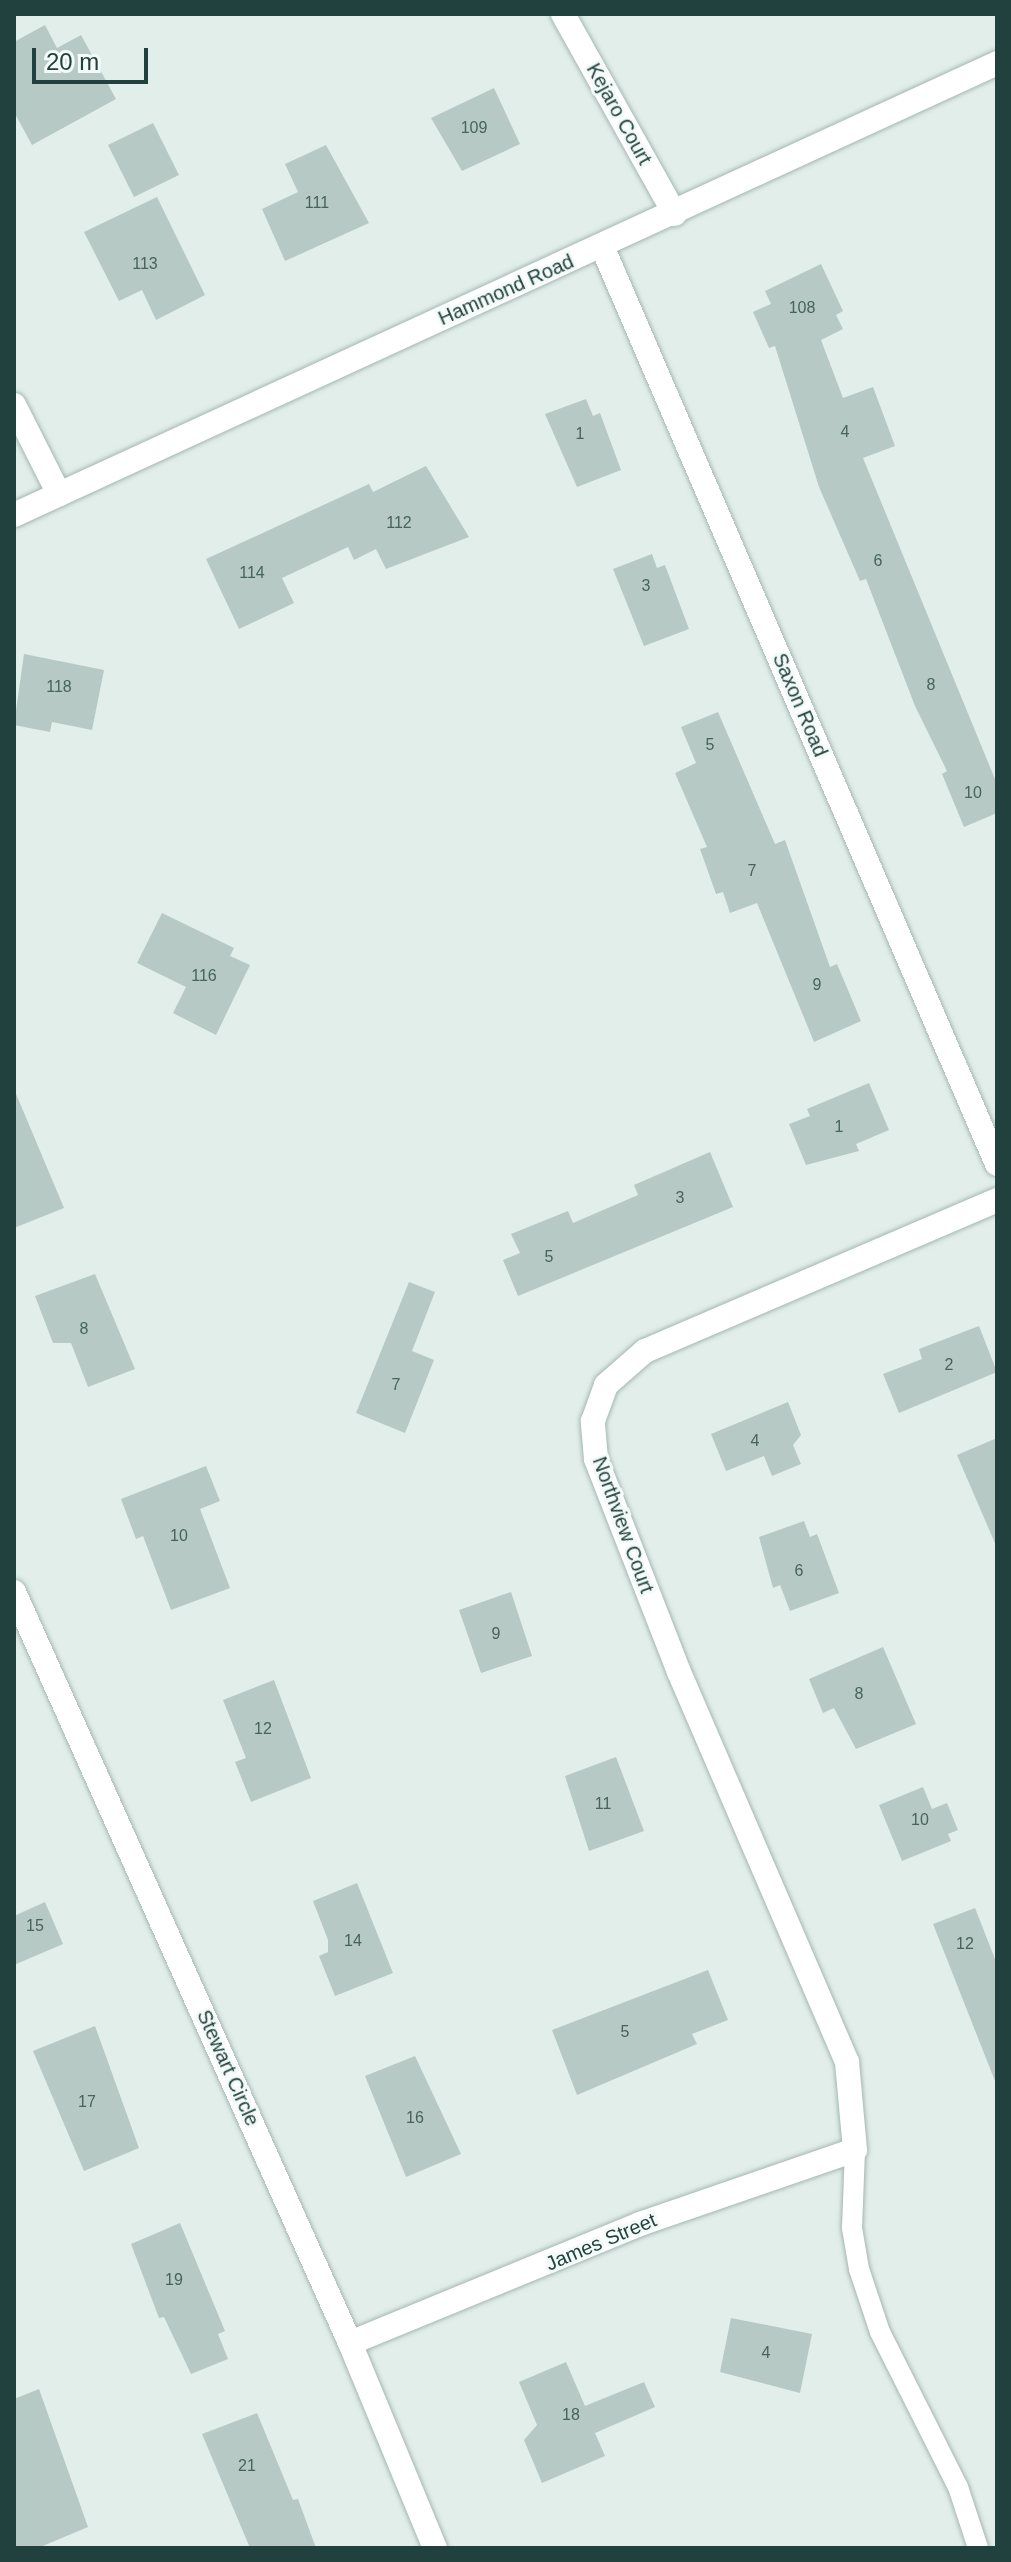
<!DOCTYPE html>
<html>
<head>
<meta charset="utf-8">
<style>
	body { margin:0 }
	#map { position:relative; width:1011px; height:2562px; overflow:hidden; background:#e2eeea; font-family:Arial,sans-serif }
	div>[style] { position:absolute }
	[style*='--x'] { left:calc(var(--x)*1px); top:calc(var(--y)*1px); width:calc(var(--w)*1px); rotate:calc(var(--a)*1deg) }
	.building>* { inset:0; background:#b7c9c4 }
	.roads { filter:drop-shadow(0 0 2px #a4b7b3) drop-shadow(0 0 2px #a4b7b3) }
	.service>* { height:20px; margin:-10px; padding:0 10px; transform-origin:10px; border-radius:10px; background:#fff }
	.minor>* { height:24px; margin:-12px; padding:0 12px; transform-origin:12px; border-radius:12px; background:#fff }
	span { translate:-50% -50%; white-space:nowrap; text-align:center; line-height:1.15; -webkit-text-stroke:6px #f3faf7; paint-order:stroke }
	.number-label { font-size:16px; color:#46635f }
	.number-label span { -webkit-text-stroke-width:0 }
	.street-label { font-size:20px; color:#20413d }
	.frame { position:absolute; inset:0; border:16px solid #20413d; pointer-events:none }
	.scale { position:absolute; left:32px; top:48px; width:116px; height:36px; box-sizing:border-box; border:4px solid #20413d; border-top:0; padding-left:10px; font-size:24px; line-height:28px; white-space:nowrap; color:#20413d; -webkit-text-stroke:6px #f3faf7; paint-order:stroke }
</style>
</head>
<body>
<div id="map">
	<div class="building">
		<i style="clip-path:polygon(45px 25px,57px 48px,81px 35px,116px 99px,32px 145px,14px 112px,14px 42px)"></i>
		<i style="clip-path:polygon(494px 88px,520px 144px,462px 171px,431px 118px)"></i>
		<i style="clip-path:polygon(153px 123px,179px 175px,134px 197px,108px 145px)"></i>
		<i style="clip-path:polygon(326px 145px,369px 223px,285px 261px,262px 209px,298px 192px,285px 164px)"></i>
		<i style="clip-path:polygon(157px 197px,205px 295px,156px 320px,142px 290px,119px 301px,84px 232px)"></i>
		<i style="clip-path:polygon(821px 264px,843px 311px,836px 315px,843px 329px,821px 340px,843px 398px,873px 387px,895px 446px,863px 458px,997px 784px,997px 813px,964px 827px,942px 774px,947px 771px,915px 706px,866px 579px,860px 581px,819px 487px,775px 346px,769px 348px,753px 312px,771px 304px,765px 291px)"></i>
		<i style="clip-path:polygon(586px 399px,593px 416px,600px 413px,621px 470px,577px 487px,545px 414px)"></i>
		<i style="clip-path:polygon(426px 466px,469px 537px,386px 569px,376px 549px,354px 560px,348px 547px,282px 578px,294px 603px,239px 629px,206px 559px,369px 484px,373px 492px)"></i>
		<i style="clip-path:polygon(652px 554px,657px 568px,665px 565px,689px 629px,644px 646px,613px 569px)"></i>
		<i style="clip-path:polygon(24px 654px,104px 670px,92px 730px,52px 722px,50px 732px,14px 725px)"></i>
		<i style="clip-path:polygon(718px 712px,775px 844px,785px 840px,830px 967px,837px 964px,861px 1021px,814px 1042px,757px 903px,730px 913px,723px 892px,716px 894px,700px 849px,707px 847px,675px 773px,696px 763px,681px 727px)"></i>
		<i style="clip-path:polygon(162px 913px,234px 948px,230px 956px,250px 965px,216px 1035px,173px 1013px,186px 987px,137px 963px)"></i>
		<i style="clip-path:polygon(869px 1083px,889px 1130px,856px 1144px,859px 1151px,806px 1165px,789px 1124px,810px 1116px,807px 1109px)"></i>
		<i style="clip-path:polygon(14px 1089px,64px 1208px,14px 1228px)"></i>
		<i style="clip-path:polygon(710px 1152px,733px 1207px,518px 1296px,503px 1260px,520px 1253px,511px 1234px,568px 1211px,573px 1223px,638px 1195px,634px 1185px)"></i>
		<i style="clip-path:polygon(95px 1274px,135px 1369px,88px 1387px,71px 1343px,53px 1343px,35px 1296px)"></i>
		<i style="clip-path:polygon(409px 1282px,435px 1292px,412px 1351px,434px 1360px,405px 1433px,356px 1413px)"></i>
		<i style="clip-path:polygon(979px 1326px,997px 1372px,899px 1413px,883px 1374px,922px 1359px,919px 1349px)"></i>
		<i style="clip-path:polygon(788px 1402px,801px 1435px,793px 1445px,801px 1464px,772px 1476px,764px 1456px,726px 1471px,711px 1434px)"></i>
		<i style="clip-path:polygon(997px 1438px,997px 1548px,957px 1455px)"></i>
		<i style="clip-path:polygon(206px 1466px,220px 1501px,200px 1509px,230px 1588px,171px 1610px,143px 1536px,136px 1539px,121px 1499px)"></i>
		<i style="clip-path:polygon(804px 1521px,810px 1537px,817px 1534px,839px 1593px,790px 1611px,780px 1585px,773px 1588px,759px 1537px)"></i>
		<i style="clip-path:polygon(511px 1592px,532px 1656px,481px 1673px,459px 1610px)"></i>
		<i style="clip-path:polygon(883px 1647px,916px 1724px,856px 1749px,834px 1708px,823px 1713px,809px 1679px)"></i>
		<i style="clip-path:polygon(274px 1680px,311px 1778px,251px 1802px,235px 1762px,246px 1758px,223px 1700px)"></i>
		<i style="clip-path:polygon(616px 1757px,644px 1831px,589px 1851px,565px 1776px)"></i>
		<i style="clip-path:polygon(923px 1787px,932px 1809px,947px 1803px,958px 1830px,948px 1834px,951px 1841px,902px 1861px,879px 1805px)"></i>
		<i style="clip-path:polygon(357px 1883px,393px 1973px,335px 1996px,319px 1956px,328px 1952px,328px 1940px,313px 1901px)"></i>
		<i style="clip-path:polygon(45px 1902px,63px 1944px,14px 1965px,14px 1916px)"></i>
		<i style="clip-path:polygon(975px 1908px,997px 1964px,995px 2081px,933px 1924px)"></i>
		<i style="clip-path:polygon(708px 1970px,728px 2020px,692px 2034px,697px 2044px,577px 2095px,552px 2030px)"></i>
		<i style="clip-path:polygon(95px 2026px,139px 2148px,84px 2171px,33px 2051px)"></i>
		<i style="clip-path:polygon(415px 2056px,461px 2154px,406px 2177px,365px 2076px)"></i>
		<i style="clip-path:polygon(180px 2223px,225px 2331px,218px 2334px,228px 2359px,191px 2374px,164px 2317px,159px 2318px,131px 2244px)"></i>
		<i style="clip-path:polygon(731px 2318px,812px 2334px,800px 2393px,720px 2372px)"></i>
		<i style="clip-path:polygon(566px 2362px,585px 2406px,644px 2382px,655px 2407px,595px 2433px,605px 2456px,542px 2483px,524px 2440px,537px 2425px,519px 2382px)"></i>
		<i style="clip-path:polygon(39px 2389px,88px 2527px,38px 2548px,14px 2548px,14px 2399px)"></i>
		<i style="clip-path:polygon(257px 2413px,293px 2500px,298px 2499px,316px 2548px,250px 2548px,202px 2434px)"></i>
	</div>
	<div class="roads">
		<div class="service">
			<i style="--x:855;--y:2150;--w:78;--a:92.2"></i>
			<i style="--x:852;--y:2228;--w:42;--a:80.3"></i>
			<i style="--x:859;--y:2269;--w:66;--a:71.6"></i>
			<i style="--x:880;--y:2332;--w:174;--a:63.3"></i>
			<i style="--x:958;--y:2487;--w:64;--a:71.8"></i>
		</div>
		<div class="minor">
			<i style="--x:563;--y:14;--w:229;--a:60.8"></i>
			<i style="--x:602;--y:246;--w:999;--a:66.72"></i>
			<i style="--x:14;--y:405;--w:100;--a:63.2"></i>
			<i style="--x:14;--y:515;--w:1082;--a:-24.69"></i>
			<i style="--x:14;--y:1592;--w:823;--a:65.9"></i>
			<i style="--x:350;--y:2343;--w:222;--a:67.5"></i>
			<i style="--x:350;--y:2343;--w:313;--a:-22.3"></i>
			<i style="--x:640;--y:2224;--w:227;--a:-19"></i>
			<i style="--x:855;--y:2150;--w:88;--a:-95.2"></i>
			<i style="--x:847;--y:2062;--w:425;--a:-113.3"></i>
			<i style="--x:679;--y:1672;--w:229;--a:-111.3"></i>
			<i style="--x:596;--y:1459;--w:38;--a:-95"></i>
			<i style="--x:593;--y:1421;--w:38;--a:-70"></i>
			<i style="--x:606;--y:1385;--w:52;--a:-41.1"></i>
			<i style="--x:645;--y:1351;--w:383;--a:-23.2"></i>
		</div>
	</div>
	<div class="number-label">
		<span style="left:474px;top:128px">109</span>
		<span style="left:317px;top:203px">111</span>
		<span style="left:145px;top:264px">113</span>
		<span style="left:802px;top:308px">108</span>
		<span style="left:845px;top:432px">4</span>
		<span style="left:580px;top:434px">1</span>
		<span style="left:399px;top:523px">112</span>
		<span style="left:878px;top:561px">6</span>
		<span style="left:252px;top:573px">114</span>
		<span style="left:646px;top:586px">3</span>
		<span style="left:931px;top:685px">8</span>
		<span style="left:59px;top:687px">118</span>
		<span style="left:710px;top:745px">5</span>
		<span style="left:973px;top:793px">10</span>
		<span style="left:752px;top:871px">7</span>
		<span style="left:204px;top:976px">116</span>
		<span style="left:817px;top:985px">9</span>
		<span style="left:839px;top:1127px">1</span>
		<span style="left:680px;top:1198px">3</span>
		<span style="left:549px;top:1257px">5</span>
		<span style="left:84px;top:1329px">8</span>
		<span style="left:949px;top:1365px">2</span>
		<span style="left:396px;top:1385px">7</span>
		<span style="left:755px;top:1441px">4</span>
		<span style="left:179px;top:1536px">10</span>
		<span style="left:799px;top:1571px">6</span>
		<span style="left:496px;top:1634px">9</span>
		<span style="left:859px;top:1694px">8</span>
		<span style="left:263px;top:1729px">12</span>
		<span style="left:603px;top:1804px">11</span>
		<span style="left:920px;top:1820px">10</span>
		<span style="left:35px;top:1926px">15</span>
		<span style="left:353px;top:1941px">14</span>
		<span style="left:965px;top:1944px">12</span>
		<span style="left:625px;top:2032px">5</span>
		<span style="left:87px;top:2102px">17</span>
		<span style="left:415px;top:2118px">16</span>
		<span style="left:174px;top:2280px">19</span>
		<span style="left:766px;top:2353px">4</span>
		<span style="left:571px;top:2415px">18</span>
		<span style="left:247px;top:2466px">21</span>
	</div>
	<div class="street-label">
		<span style="left:619px;top:114px;rotate:61deg">Kejaro Court</span>
		<span style="left:506px;top:290px;rotate:-24deg">Hammond Road</span>
		<span style="left:800px;top:705px;rotate:67deg">Saxon Road</span>
		<span style="left:623px;top:1525px;rotate:70deg">Northview Court</span>
		<span style="left:228px;top:2068px;rotate:66deg">Stewart Circle</span>
		<span style="left:601px;top:2242px;rotate:-23deg">James Street</span>
	</div>
	<div class="frame"></div>
	<div class="scale">20 m</div>
</div>
</body>
</html>
